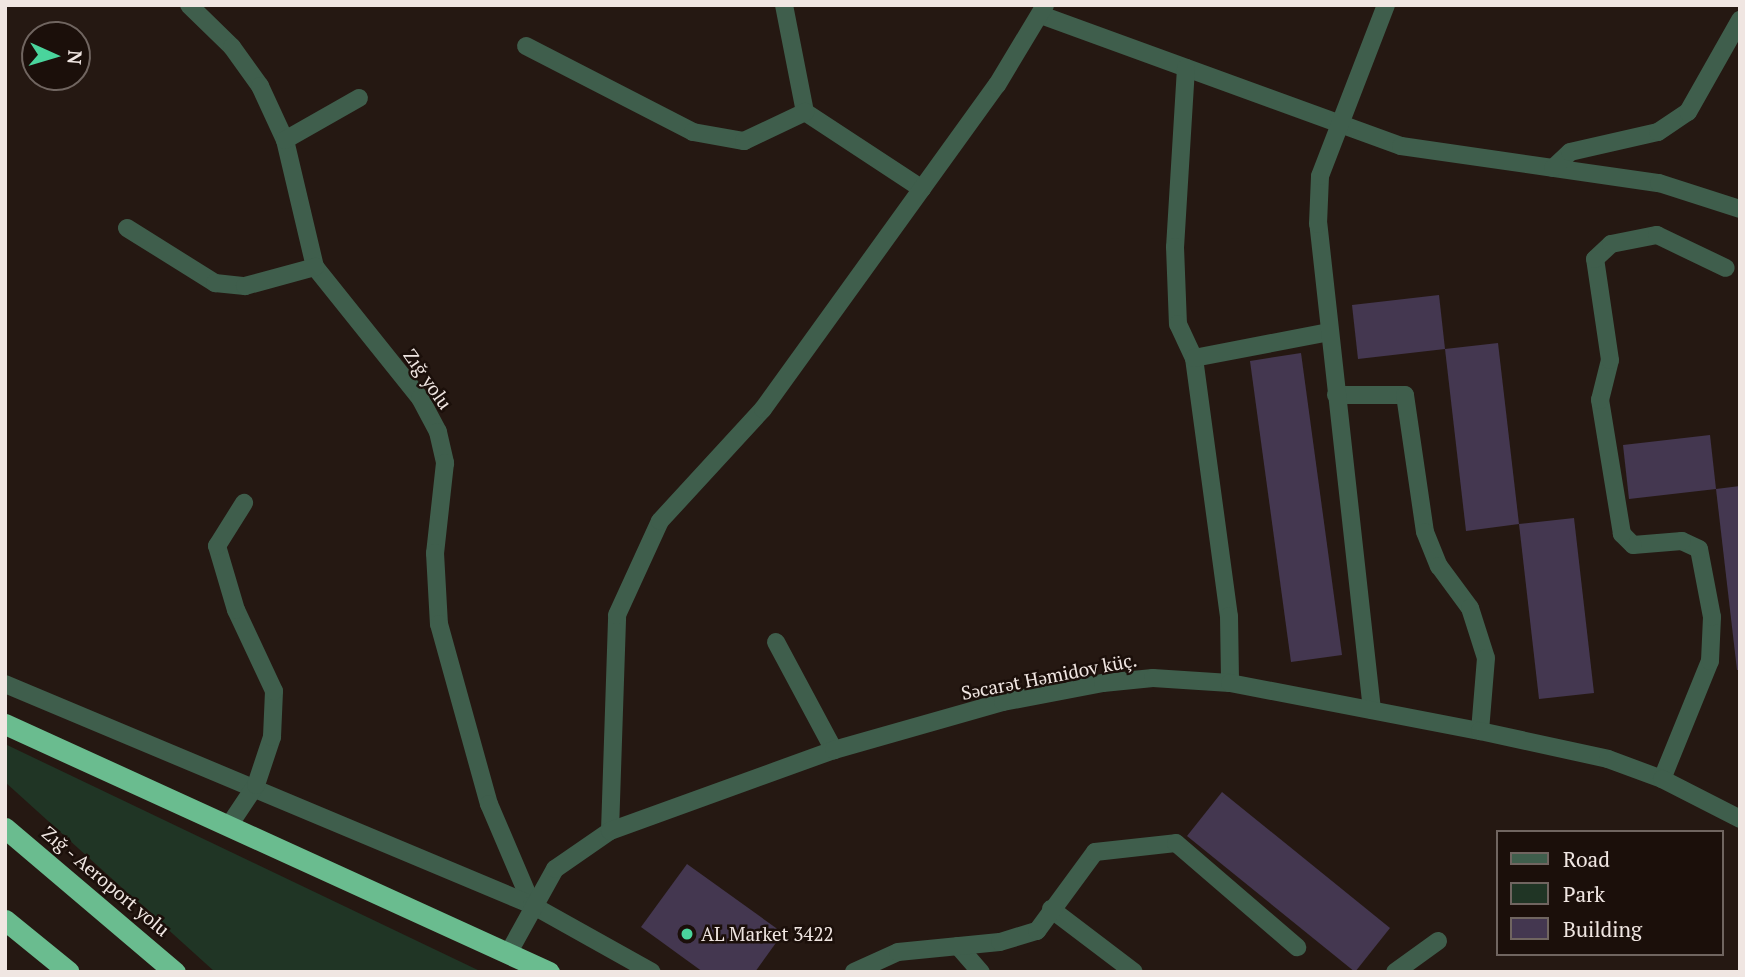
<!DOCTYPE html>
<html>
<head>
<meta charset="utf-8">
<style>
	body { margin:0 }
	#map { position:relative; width:1745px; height:977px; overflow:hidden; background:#251812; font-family:"PT Serif",serif }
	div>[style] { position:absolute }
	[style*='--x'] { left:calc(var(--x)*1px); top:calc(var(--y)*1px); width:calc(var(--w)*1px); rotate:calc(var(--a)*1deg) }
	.green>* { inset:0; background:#203525 }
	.building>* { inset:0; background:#443750 }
	.street>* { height:18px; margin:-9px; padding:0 9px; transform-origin:9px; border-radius:9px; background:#3f5e4c }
	.highway>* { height:21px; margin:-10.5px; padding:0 10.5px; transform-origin:10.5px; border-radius:10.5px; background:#6abc8f }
	.dots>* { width:19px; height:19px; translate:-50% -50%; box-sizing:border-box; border:4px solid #1b0f0a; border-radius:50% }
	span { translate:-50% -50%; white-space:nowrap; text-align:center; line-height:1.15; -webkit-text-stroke:5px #1b0f0a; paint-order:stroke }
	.street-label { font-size:19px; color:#f0e6e2 }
	.poi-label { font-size:19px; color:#f0e6e2 }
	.left { translate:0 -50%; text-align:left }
	.frame { position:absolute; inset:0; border:7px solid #f0e6e2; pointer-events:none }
	.legend { position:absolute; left:1496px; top:830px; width:228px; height:126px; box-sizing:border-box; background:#1b0f0a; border:2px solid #706560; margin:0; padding:9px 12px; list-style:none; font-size:21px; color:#f0e6e2 }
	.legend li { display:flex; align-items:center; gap:14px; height:35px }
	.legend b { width:35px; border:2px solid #706560 }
	.north { position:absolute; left:21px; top:21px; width:70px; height:70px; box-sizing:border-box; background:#1b0f0a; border:2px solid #706560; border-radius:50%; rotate:94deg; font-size:19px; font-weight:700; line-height:28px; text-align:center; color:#f0e6e2 }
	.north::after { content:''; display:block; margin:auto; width:24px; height:32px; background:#4ad49c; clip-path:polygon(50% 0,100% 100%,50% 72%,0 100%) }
</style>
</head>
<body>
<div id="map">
	<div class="green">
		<i style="clip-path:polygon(5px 744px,482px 972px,215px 972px,5px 782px)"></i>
	</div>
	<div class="building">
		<i style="clip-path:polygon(1439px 295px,1445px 349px,1358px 359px,1352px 305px)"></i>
		<i style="clip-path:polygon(1498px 343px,1519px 524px,1466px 531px,1445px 349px)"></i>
		<i style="clip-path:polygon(1301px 353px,1342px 655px,1291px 662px,1250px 361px)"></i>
		<i style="clip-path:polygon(1710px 435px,1716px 489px,1629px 499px,1623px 445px)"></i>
		<i style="clip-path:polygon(1740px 486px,1740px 670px,1737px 670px,1716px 489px)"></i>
		<i style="clip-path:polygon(1574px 518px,1594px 693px,1539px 699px,1519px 524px)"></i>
		<i style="clip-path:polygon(1222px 792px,1390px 928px,1355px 972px,1187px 836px)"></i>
		<i style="clip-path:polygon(687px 864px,783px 933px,755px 972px,703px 972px,641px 927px)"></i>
	</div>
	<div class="street">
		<i style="--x:189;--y:5;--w:60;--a:44.3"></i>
		<i style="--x:232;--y:47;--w:48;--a:54.3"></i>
		<i style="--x:260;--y:86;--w:60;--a:65.2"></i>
		<i style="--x:285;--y:140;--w:130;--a:76.7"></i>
		<i style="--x:315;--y:267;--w:168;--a:51.3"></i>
		<i style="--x:420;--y:398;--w:38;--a:62"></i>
		<i style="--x:438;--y:432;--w:32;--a:77"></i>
		<i style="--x:445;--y:463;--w:91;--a:96.3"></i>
		<i style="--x:435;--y:553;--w:71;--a:86.8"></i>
		<i style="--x:439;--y:624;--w:187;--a:74.5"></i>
		<i style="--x:489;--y:804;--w:110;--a:66.9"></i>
		<i style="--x:784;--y:5;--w:109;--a:78.9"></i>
		<i style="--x:805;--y:112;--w:140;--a:33.3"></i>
		<i style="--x:1041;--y:15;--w:383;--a:20"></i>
		<i style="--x:1401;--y:146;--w:261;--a:8.2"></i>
		<i style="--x:1659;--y:183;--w:85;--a:17.8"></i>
		<i style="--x:526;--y:46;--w:188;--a:27.2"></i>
		<i style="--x:693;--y:132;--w:52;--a:10"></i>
		<i style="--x:744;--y:141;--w:68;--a:-25.4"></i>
		<i style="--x:1186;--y:68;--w:179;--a:93.5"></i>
		<i style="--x:1175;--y:247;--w:77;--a:87.8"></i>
		<i style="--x:1178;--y:324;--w:38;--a:65"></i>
		<i style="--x:1194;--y:358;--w:260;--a:82.3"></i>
		<i style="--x:1229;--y:616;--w:67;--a:89.1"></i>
		<i style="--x:285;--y:140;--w:85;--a:-29.6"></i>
		<i style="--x:1553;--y:168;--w:23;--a:-43"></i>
		<i style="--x:1570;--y:152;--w:90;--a:-12.8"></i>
		<i style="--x:1658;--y:132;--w:36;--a:-34"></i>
		<i style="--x:1688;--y:112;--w:106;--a:-60.5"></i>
		<i style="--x:127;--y:228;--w:104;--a:32"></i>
		<i style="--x:215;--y:283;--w:30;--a:6"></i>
		<i style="--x:245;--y:286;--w:73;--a:-15.2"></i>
		<i style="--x:1194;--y:358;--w:137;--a:-10.9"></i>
		<i style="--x:1336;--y:395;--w:69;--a:0"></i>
		<i style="--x:1405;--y:395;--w:138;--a:81.7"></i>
		<i style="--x:1425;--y:532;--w:37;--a:68"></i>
		<i style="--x:1439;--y:566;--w:52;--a:53.6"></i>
		<i style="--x:1470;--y:608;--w:52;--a:72.3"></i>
		<i style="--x:1486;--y:658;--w:73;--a:94.7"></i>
		<i style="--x:776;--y:642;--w:123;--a:61.8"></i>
		<i style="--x:5;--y:684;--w:571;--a:22.75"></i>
		<i style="--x:532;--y:905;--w:137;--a:29.2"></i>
		<i style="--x:1372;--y:710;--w:489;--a:-96.3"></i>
		<i style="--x:1318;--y:224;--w:48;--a:-87.6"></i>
		<i style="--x:1320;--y:176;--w:183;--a:-68.9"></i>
		<i style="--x:1662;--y:779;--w:127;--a:-67.9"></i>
		<i style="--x:1710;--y:661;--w:44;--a:-87.4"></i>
		<i style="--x:1712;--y:617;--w:69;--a:-100.8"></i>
		<i style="--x:1699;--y:549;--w:19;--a:-155"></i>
		<i style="--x:1682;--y:541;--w:49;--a:175.3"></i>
		<i style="--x:1633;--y:545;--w:16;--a:-135"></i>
		<i style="--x:1622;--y:534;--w:136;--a:-99.3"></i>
		<i style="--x:1600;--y:400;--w:41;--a:-76"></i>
		<i style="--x:1610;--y:360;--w:102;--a:-98.4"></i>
		<i style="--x:1595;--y:259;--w:22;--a:-43"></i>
		<i style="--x:1611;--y:244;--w:47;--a:-11.1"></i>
		<i style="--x:1657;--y:235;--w:76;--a:25.6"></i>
		<i style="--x:230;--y:824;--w:47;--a:-56.3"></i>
		<i style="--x:256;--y:785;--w:51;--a:-71.6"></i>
		<i style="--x:272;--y:737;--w:46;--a:-87.5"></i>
		<i style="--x:274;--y:691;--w:89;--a:-115.1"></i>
		<i style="--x:236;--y:610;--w:67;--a:-106.5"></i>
		<i style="--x:217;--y:546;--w:51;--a:-57.9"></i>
		<i style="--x:610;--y:831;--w:216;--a:-88.1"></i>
		<i style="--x:617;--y:615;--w:103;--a:-65.4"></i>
		<i style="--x:660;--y:521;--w:152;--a:-47.4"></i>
		<i style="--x:763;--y:409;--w:400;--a:-54.2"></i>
		<i style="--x:997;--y:85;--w:93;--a:-59"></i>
		<i style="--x:1051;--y:909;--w:104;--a:37.2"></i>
		<i style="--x:958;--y:946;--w:35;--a:49"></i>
		<i style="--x:509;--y:952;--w:95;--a:-61"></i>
		<i style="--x:555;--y:869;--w:67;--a:-34.6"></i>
		<i style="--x:610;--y:831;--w:238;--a:-19.9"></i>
		<i style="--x:834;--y:750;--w:176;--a:-15.9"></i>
		<i style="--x:1003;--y:702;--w:102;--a:-10.8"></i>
		<i style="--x:1103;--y:683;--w:50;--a:-5.7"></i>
		<i style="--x:1153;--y:678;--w:77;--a:3.7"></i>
		<i style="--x:1230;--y:683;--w:255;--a:10.9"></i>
		<i style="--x:1480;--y:731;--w:131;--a:12.3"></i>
		<i style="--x:1608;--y:759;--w:58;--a:20.3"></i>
		<i style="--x:1662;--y:779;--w:88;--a:27.1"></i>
		<i style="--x:854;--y:972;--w:48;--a:-24.4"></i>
		<i style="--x:898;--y:952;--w:102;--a:-5.6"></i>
		<i style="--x:1000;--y:942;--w:39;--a:-17"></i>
		<i style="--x:1037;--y:931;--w:98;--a:-53.7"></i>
		<i style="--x:1095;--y:852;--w:81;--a:-6.3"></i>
		<i style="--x:1176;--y:843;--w:160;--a:40.7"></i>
		<i style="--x:1395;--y:972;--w:53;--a:-35.8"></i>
	</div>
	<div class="highway">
		<i style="--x:5;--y:724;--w:598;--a:24.51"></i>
		<i style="--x:5;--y:828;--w:223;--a:40.3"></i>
		<i style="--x:5;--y:920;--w:82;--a:39.1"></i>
	</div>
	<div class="dots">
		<i style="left:687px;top:934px;background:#4ad49c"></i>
	</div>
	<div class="street-label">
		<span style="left:428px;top:379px;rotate:55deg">Zığ yolu</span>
		<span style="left:1049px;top:676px;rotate:-11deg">Səcarət Həmidov küç.</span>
		<span style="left:106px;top:881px;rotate:40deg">Zığ - Aeroport yolu</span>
	</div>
	<div class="poi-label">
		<span class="left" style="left:701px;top:934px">AL Market 3422</span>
	</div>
	<div class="frame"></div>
	<ul class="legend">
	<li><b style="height:9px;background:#3f5e4c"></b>Road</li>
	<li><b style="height:19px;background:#203525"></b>Park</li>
	<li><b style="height:19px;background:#443750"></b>Building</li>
	</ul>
	<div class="north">N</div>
</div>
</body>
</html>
